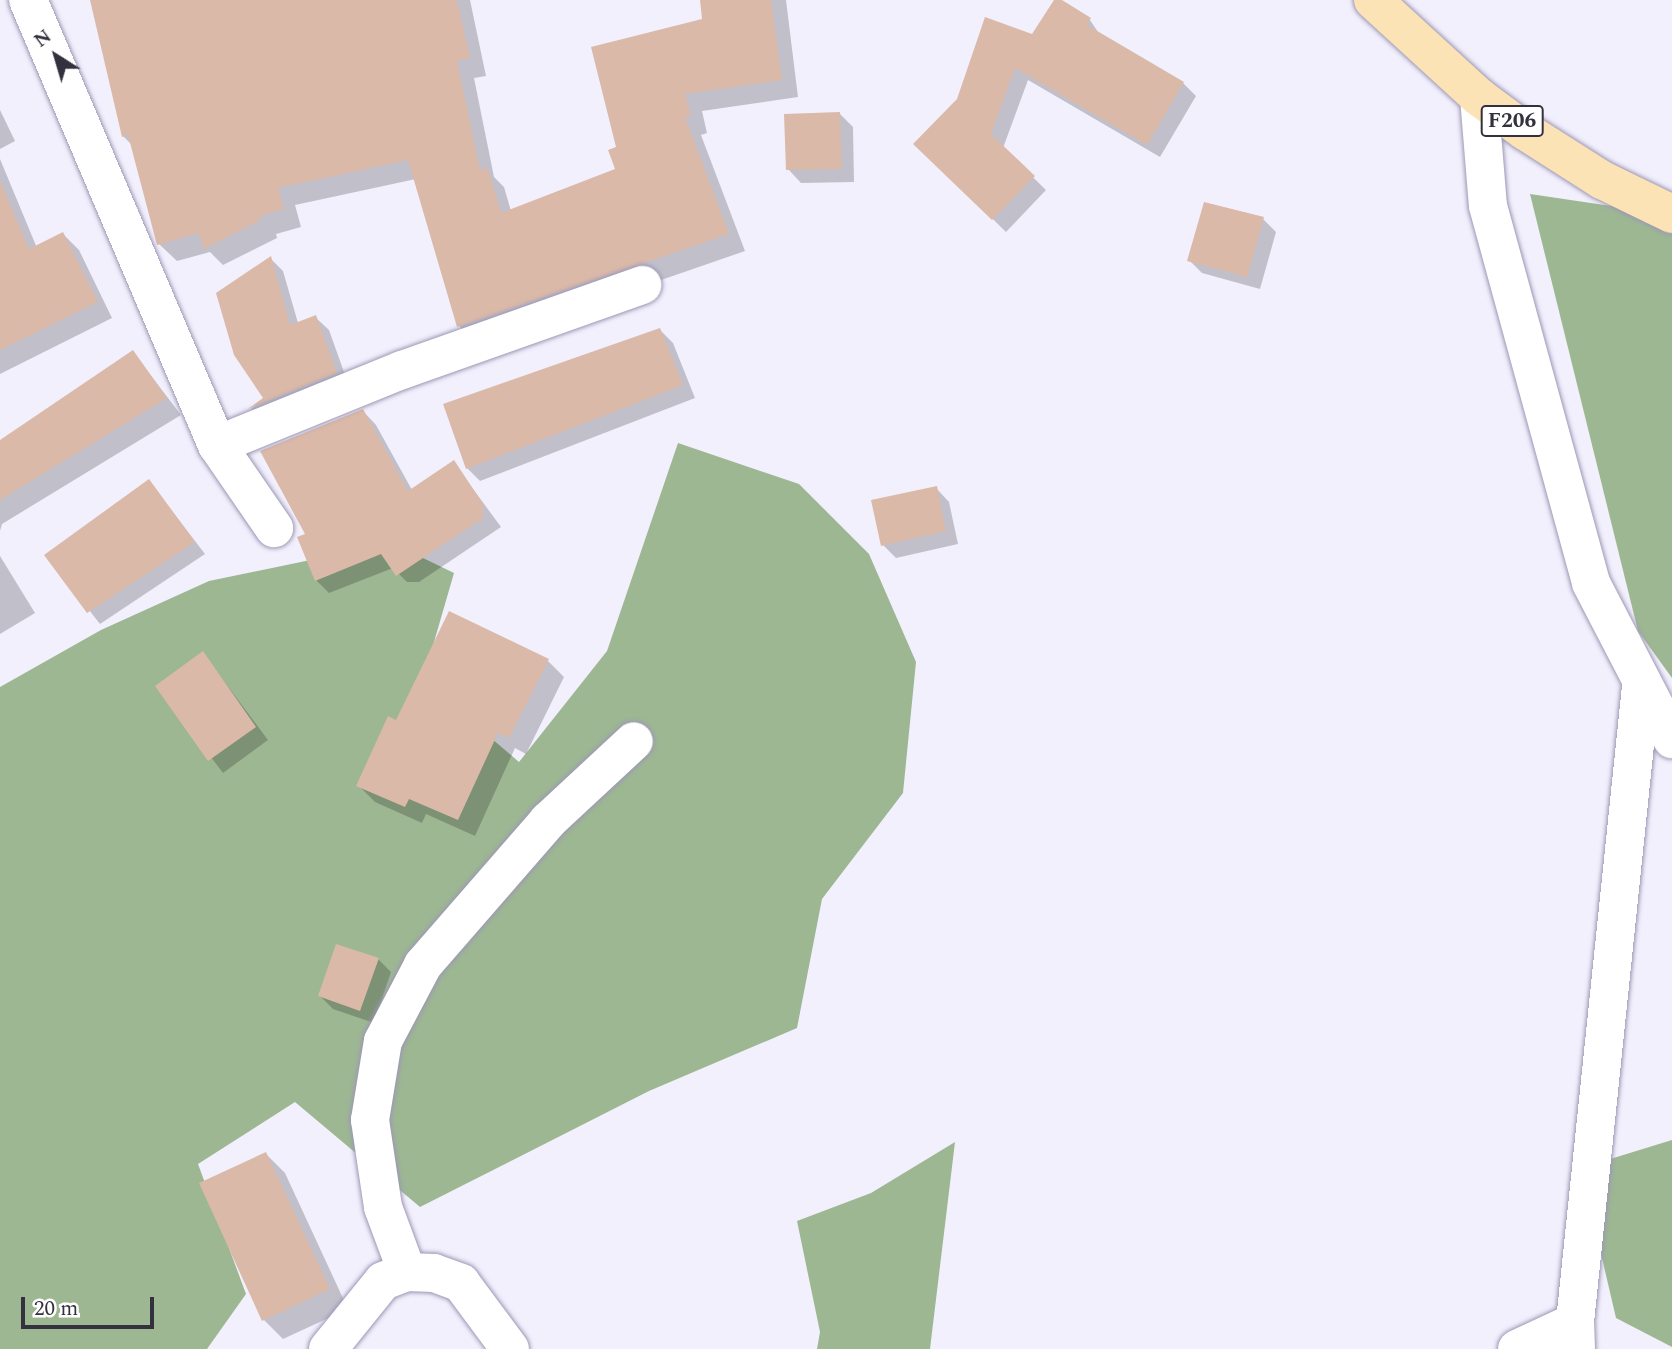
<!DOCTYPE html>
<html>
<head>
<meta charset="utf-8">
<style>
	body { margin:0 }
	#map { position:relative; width:1672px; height:1349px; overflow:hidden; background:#f2f0fd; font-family:Spectral,serif }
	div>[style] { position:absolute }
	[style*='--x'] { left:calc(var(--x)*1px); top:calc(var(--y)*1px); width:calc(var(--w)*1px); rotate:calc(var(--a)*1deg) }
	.forest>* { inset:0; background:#9db793 }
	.shadow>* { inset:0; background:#0003 }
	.building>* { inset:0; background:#dab9a8 }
	.roads { filter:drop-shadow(0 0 2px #9d97b5) drop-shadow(0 0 2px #9d97b5) }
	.minor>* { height:38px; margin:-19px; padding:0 19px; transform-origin:19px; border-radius:19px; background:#fff }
	.primary>* { height:38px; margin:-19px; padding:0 19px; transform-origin:19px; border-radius:19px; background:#fbe3b6 }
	span { translate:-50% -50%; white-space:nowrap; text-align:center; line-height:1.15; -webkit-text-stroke:7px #fff; paint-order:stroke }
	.shield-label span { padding:2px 5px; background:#fff; border:2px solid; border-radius:5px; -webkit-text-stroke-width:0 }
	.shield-label { font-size:21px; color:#34313e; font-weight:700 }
	.north { position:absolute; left:21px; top:21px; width:70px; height:70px; -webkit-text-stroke:5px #fff; paint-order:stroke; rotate:323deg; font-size:19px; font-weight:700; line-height:28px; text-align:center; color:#34313e }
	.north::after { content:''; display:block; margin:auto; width:24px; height:32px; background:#34313e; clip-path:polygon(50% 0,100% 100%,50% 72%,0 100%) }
	.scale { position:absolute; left:21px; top:1297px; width:133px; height:32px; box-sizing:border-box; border:4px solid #34313e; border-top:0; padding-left:9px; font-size:21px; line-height:24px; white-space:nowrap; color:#34313e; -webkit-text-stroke:5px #fff; paint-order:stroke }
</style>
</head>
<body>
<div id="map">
	<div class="forest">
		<i style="clip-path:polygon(1530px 194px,1672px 215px,1672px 678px,1638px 631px)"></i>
		<i style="clip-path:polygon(678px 443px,799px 484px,869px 554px,916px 662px,903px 793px,822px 899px,797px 1028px,649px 1091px,420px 1207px,295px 1102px,198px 1164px,246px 1294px,207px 1349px,0 1349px,0 687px,101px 630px,209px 581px,392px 543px,454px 573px,423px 680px,519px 762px,607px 651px)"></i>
		<i style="clip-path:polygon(1672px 1140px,1672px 1347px,1616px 1318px,1581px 1168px)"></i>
		<i style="clip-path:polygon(955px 1142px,930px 1349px,817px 1349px,820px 1332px,797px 1221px,871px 1193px)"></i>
	</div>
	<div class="shadow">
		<i style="clip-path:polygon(91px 0,470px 0,486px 76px,474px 78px,494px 177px,504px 187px,511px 211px,617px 170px,618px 148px,704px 20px,701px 0,786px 0,798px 97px,702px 111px,707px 133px,701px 135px,745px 251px,476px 344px,459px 326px,416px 179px,295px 205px,301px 227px,276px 234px,277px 238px,223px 265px,210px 252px,177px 261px,159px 244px,133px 146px,123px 136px)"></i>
		<i style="clip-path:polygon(1056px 0,1090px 20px,1100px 35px,1183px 83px,1196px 96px,1160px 157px,1028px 80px,1003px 148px,1046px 190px,1006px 232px,916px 144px,1033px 36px)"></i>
		<i style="clip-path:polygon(0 110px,15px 141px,0 149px)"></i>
		<i style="clip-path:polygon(840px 114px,853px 127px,854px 182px,801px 183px,788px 169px)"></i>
		<i style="clip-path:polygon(0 159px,37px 248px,63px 234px,79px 250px,112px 318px,0 374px)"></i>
		<i style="clip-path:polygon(1263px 219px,1276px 232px,1260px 289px,1202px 273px,1189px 260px)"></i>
		<i style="clip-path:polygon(270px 258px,283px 271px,298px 323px,315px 317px,329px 330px,349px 386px,262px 421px,251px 409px,265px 399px)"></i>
		<i style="clip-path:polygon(660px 330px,673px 343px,695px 398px,480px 481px,467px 468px)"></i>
		<i style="clip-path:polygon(133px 352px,181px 415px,2px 524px,0 531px,0 443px)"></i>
		<i style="clip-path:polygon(363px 411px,376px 425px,412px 490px,454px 463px,501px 527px,419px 582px,407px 582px,393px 568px,329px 593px,316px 580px,308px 534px)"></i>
		<i style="clip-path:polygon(149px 481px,205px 554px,100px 624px,46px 555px)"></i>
		<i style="clip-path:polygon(936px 488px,949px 502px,958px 544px,896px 558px,883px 545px)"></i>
		<i style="clip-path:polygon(0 556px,35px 613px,0 634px)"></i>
		<i style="clip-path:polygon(203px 653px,268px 740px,223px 773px,157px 686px)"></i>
		<i style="clip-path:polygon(548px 661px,564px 677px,526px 754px,515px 748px,475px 836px,426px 814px,422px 823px,375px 802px,358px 785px,397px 722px)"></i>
		<i style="clip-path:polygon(378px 959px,391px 972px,374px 1023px,333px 1009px,320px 996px)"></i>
		<i style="clip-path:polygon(266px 1154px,285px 1173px,348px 1309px,283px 1339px,264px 1320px)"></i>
	</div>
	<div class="building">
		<i style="clip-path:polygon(90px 0,457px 0,470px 58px,457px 61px,480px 170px,487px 167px,501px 213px,615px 169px,608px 150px,616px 147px,591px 47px,702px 19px,700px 0,771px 0,782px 80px,685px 94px,691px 116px,685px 117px,729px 234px,457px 327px,408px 160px,278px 188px,284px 209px,259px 216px,261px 220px,204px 249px,199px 233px,157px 245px,128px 135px,122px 137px)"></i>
		<i style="clip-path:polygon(1054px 0,1062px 0,1091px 18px,1087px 25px,1184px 82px,1147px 145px,1015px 68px,991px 134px,1035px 176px,992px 220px,913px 144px,957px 99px,985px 17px,1032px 34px)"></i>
		<i style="clip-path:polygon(840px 112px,842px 169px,786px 170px,784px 114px)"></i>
		<i style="clip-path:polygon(0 181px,29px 249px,63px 232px,98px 302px,0 350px)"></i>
		<i style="clip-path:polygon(1204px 202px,1264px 217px,1247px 277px,1187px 261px)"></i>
		<i style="clip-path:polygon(271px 256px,290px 325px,316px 315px,337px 373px,248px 409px,263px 398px,234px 355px,216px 293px)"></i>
		<i style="clip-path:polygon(660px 328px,683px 385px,466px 469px,443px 404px)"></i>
		<i style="clip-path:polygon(133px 350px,167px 398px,0 500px,0 440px)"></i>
		<i style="clip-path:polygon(363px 409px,408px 491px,454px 460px,483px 504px,483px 518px,396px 576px,381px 554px,315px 581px,297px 537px,305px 534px,260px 451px)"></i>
		<i style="clip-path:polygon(149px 479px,195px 542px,87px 613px,44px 555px)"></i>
		<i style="clip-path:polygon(937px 486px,946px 531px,881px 546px,871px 500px)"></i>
		<i style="clip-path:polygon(449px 611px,549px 659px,509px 738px,498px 733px,458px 820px,409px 799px,405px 807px,356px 786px,388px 716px,396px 720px)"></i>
		<i style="clip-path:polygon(203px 651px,256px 727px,208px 761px,155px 686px)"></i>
		<i style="clip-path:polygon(336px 944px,379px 958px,360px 1011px,318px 996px)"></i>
		<i style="clip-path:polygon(266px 1152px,330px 1289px,262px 1321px,199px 1183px)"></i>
	</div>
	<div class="roads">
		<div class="minor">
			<i style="--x:28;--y:0;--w:483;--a:67"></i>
			<i style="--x:217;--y:445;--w:101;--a:55.5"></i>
			<i style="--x:1479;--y:97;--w:109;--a:85.3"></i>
			<i style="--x:1488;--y:206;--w:391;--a:74.7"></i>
			<i style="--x:1591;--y:583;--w:176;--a:62.6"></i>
			<i style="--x:217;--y:445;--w:200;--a:-22.1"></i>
			<i style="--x:402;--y:370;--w:255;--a:-19.5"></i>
			<i style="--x:407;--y:1272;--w:69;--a:-110.3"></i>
			<i style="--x:383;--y:1207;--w:88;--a:-98.5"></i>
			<i style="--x:370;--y:1120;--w:80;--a:-80.7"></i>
			<i style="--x:383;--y:1041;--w:86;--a:-62.2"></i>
			<i style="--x:423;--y:965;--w:191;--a:-49"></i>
			<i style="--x:548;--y:821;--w:117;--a:-42.9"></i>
			<i style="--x:328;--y:1349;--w:87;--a:-51"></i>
			<i style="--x:383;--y:1281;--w:26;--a:-21"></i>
			<i style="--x:407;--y:1272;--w:27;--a:2"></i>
			<i style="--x:434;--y:1273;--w:29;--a:20"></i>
			<i style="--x:461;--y:1283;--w:82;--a:53.4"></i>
			<i style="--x:1517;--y:1349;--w:64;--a:-25"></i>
			<i style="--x:1576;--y:1349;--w:27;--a:-92"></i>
			<i style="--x:1575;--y:1322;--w:638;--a:-84.07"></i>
		</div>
		<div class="primary">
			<i style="--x:1373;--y:0;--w:144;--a:42.5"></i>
			<i style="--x:1479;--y:97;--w:57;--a:36.5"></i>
			<i style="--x:1525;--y:131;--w:91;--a:32.5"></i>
			<i style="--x:1602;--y:180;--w:78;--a:25.9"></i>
		</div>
	</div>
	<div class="shield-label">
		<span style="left:1512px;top:121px">F206</span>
	</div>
	<div class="north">N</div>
	<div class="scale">20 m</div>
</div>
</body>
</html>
